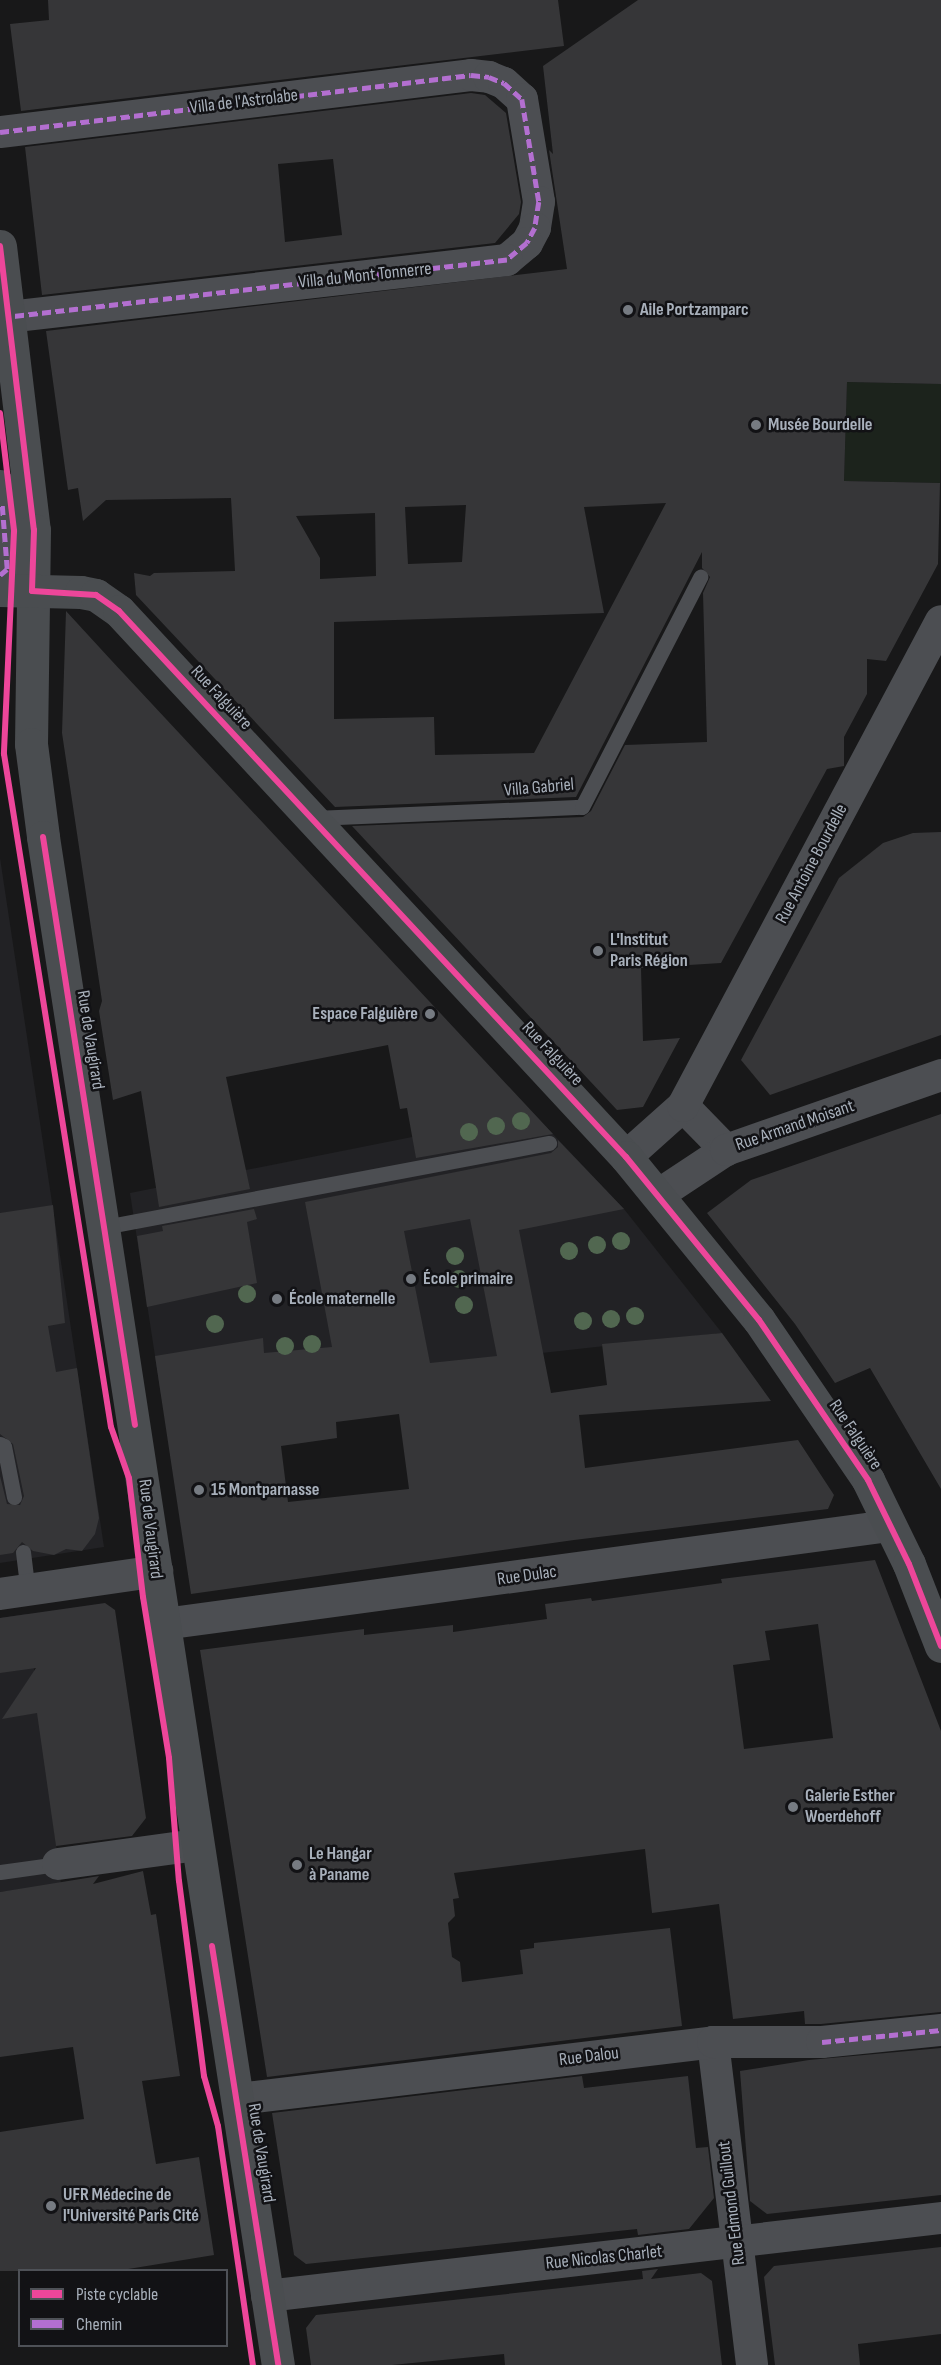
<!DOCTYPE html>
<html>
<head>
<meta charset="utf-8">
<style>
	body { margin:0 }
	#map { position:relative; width:941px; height:2365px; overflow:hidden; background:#181819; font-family:"Sofia Sans Condensed",sans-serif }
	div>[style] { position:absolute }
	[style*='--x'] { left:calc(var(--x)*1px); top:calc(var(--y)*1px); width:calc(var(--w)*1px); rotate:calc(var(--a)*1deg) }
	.built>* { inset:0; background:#222225 }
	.green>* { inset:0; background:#1c231c }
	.building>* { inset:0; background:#363638 }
	.lane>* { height:15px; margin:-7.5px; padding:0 7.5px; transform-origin:7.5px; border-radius:7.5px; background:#4c4e52 }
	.street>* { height:32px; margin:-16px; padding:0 16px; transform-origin:16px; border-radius:16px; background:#4c4e52 }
	.secondary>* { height:33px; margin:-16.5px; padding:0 16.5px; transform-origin:16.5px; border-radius:16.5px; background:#4a4d50 }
	.quiet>* { height:4.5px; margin-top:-2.25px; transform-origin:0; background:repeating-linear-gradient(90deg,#b36fd0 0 9px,transparent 0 13.5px) }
	.cycleway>* { height:6px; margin:-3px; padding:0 3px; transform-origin:3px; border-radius:3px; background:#ed469a }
	.trees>* { width:18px; height:18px; margin:-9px; border-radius:50%; background:#516750 }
	.dots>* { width:16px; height:16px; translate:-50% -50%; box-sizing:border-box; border:3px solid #121215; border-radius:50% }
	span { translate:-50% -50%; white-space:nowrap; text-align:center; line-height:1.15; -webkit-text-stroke:5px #121215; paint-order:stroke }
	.street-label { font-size:18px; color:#a8b0bb }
	.poi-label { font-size:18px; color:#a8b0bb; font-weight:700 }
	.left { translate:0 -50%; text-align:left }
	.right { translate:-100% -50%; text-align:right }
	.legend { position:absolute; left:18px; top:2269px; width:210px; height:78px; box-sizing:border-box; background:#121215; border:2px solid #4e5157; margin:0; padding:8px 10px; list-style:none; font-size:18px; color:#a8b0bb }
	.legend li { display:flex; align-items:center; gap:12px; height:30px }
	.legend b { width:30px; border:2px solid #4e5157 }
</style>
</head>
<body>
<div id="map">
	<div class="built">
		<i style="clip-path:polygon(0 858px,104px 1547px,0 1563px)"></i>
		<i style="clip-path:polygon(533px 1113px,624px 1209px,722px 1333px,161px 1395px,130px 1193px)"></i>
		<i style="clip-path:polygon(27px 1614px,61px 1884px,0 1892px,0 1618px)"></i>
	</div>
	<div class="green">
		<i style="clip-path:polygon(847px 382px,941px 384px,940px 483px,844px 481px)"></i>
	</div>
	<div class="building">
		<i style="clip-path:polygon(48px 0,558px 0,564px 46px,21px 111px,10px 24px,49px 20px)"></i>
		<i style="clip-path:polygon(evenodd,638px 0,941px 0,941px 384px,847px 382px,844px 481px,940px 483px,938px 564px,886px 661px,867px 659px,867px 694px,844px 737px,844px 766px,827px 769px,721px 963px,641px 968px,643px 1041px,680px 1038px,643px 1107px,617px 1110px,352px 826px,583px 817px,591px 811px,625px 745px,707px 742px,703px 593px,710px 577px,702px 568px,702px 552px,576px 797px,335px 807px,136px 595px,134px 573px,150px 576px,154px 573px,235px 571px,231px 498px,106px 500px,83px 521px,78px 488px,68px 490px,46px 331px,567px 269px,549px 150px,553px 154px,543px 66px,638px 0,666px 503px,534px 753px,435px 755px,434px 717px,334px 719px,334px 622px,604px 613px,584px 507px,666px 503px,638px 0,466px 505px,462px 562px,408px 564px,405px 507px,466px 505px,638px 0,375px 513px,376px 576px,320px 579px,320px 558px,296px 516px,375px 513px)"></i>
		<i style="clip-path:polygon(evenodd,471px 93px,485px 95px,506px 113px,521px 202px,519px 214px,495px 243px,42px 295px,25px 147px,471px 93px,333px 159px,342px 235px,285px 242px,278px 164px,333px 159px)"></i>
		<i style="clip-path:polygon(66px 611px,111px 660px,553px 1134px,416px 1158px,407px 1108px,400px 1109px,388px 1045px,226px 1077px,250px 1189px,159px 1207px,141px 1091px,113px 1100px,99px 1011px,102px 1001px,62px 733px)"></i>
		<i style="clip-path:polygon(941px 832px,941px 1035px,770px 1095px,741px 1060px,839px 878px,883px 843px,913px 833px)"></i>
		<i style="clip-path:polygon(941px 1114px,941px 1489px,870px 1368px,835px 1383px,795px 1324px,707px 1213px,751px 1180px)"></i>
		<i style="clip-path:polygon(evenodd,558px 1140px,624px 1209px,519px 1230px,551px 1393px,607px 1385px,602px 1344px,722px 1333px,771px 1401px,579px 1415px,585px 1468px,798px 1440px,834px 1495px,828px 1509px,574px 1540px,191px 1594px,155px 1356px,263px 1338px,264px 1353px,332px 1347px,305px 1202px,551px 1153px,558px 1147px,558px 1140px,470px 1219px,497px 1356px,430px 1363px,404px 1231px,470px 1219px,558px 1140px,399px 1414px,409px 1489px,288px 1502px,281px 1446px,337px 1438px,336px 1422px,399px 1414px)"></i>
		<i style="clip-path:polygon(53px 1205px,65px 1323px,48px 1326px,56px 1372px,77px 1368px,99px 1518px,95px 1534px,82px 1551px,66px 1549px,54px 1555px,33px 1551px,22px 1542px,13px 1553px,0 1555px,0 1476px,7px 1504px,20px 1505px,24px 1496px,13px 1444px,0 1434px,0 1213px)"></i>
		<i style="clip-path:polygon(254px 1209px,257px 1219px,247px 1222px,257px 1283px,147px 1307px,137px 1236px,163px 1231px,162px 1226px)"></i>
		<i style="clip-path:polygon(evenodd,875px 1560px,941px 1731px,941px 2012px,821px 2024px,805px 2024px,804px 2011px,733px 2019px,719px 1904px,652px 1913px,645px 1849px,454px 1873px,459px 1898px,453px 1899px,455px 1916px,448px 1923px,452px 1957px,460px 1962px,462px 1982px,523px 1974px,520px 1950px,534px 1948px,534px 1943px,670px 1928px,682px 2026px,267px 2077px,200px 1650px,364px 1629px,364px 1635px,453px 1625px,453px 1632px,547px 1619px,545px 1604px,591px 1598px,592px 1601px,722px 1583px,721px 1579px,875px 1560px,818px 1624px,833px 1738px,744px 1749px,733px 1665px,770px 1660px,765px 1631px,818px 1624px)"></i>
		<i style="clip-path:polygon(105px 1603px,115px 1610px,146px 1818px,132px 1836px,56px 1846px,37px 1713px,2px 1719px,36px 1668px,0 1673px,0 1618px)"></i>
		<i style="clip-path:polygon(143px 1871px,151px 1915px,156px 1914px,180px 2076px,142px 2081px,156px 2164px,199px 2157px,214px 2255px,116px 2271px,0 2271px,0 2132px,84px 2119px,73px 2047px,0 2057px,0 1892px,99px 1876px,93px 1884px)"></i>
		<i style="clip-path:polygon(941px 2048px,941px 2195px,767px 2214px,750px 2201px,740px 2071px,809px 2060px)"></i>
		<i style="clip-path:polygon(582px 2076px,584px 2088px,688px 2076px,696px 2148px,708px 2147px,714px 2198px,689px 2229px,638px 2235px,637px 2229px,306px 2264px,294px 2255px,272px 2113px)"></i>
		<i style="clip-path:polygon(941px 2247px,941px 2334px,858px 2344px,860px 2365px,775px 2365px,764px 2277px,774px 2266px)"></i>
		<i style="clip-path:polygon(658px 2269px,651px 2279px,701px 2273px,712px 2281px,722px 2365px,505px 2365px,504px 2354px,392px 2365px,311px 2365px,306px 2328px,316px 2315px,643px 2279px,642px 2271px)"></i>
	</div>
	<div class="lane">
		<i style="--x:314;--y:818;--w:268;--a:-2.4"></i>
		<i style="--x:582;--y:807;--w:259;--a:-62.8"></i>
		<i style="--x:104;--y:1227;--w:453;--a:-10.7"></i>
		<i style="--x:0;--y:1444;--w:4;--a:27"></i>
		<i style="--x:4;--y:1446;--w:52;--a:78.9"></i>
		<i style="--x:23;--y:1552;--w:38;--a:83"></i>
		<i style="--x:0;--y:1872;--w:59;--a:-7.9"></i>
	</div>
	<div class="street">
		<i style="--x:0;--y:132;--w:474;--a:-6.9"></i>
		<i style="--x:471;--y:75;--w:18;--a:6"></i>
		<i style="--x:489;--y:77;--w:16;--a:22"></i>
		<i style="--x:504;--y:83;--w:24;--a:42"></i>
		<i style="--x:522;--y:99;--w:104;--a:80.6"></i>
		<i style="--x:539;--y:202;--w:26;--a:99"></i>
		<i style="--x:535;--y:228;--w:17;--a:118"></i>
		<i style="--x:527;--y:243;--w:26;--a:140"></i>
		<i style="--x:507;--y:260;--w:501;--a:173.47"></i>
		<i style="--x:0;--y:486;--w:83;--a:85.2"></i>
		<i style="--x:7;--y:569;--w:9;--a:139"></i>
		<i style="--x:683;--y:1106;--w:62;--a:45.7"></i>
		<i style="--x:626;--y:1157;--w:76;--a:-41.8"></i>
		<i style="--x:683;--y:1106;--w:549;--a:-61.99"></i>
		<i style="--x:658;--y:1195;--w:82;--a:-33.5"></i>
		<i style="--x:726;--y:1150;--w:228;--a:-19.2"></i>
		<i style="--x:0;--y:1594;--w:159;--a:-8.3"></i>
		<i style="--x:164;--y:1624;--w:732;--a:-7.7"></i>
		<i style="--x:58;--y:1864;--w:139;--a:-7.8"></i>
		<i style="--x:713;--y:2042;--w:325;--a:83.1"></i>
		<i style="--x:238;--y:2099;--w:478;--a:-6.8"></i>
		<i style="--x:713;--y:2042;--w:109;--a:0"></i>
		<i style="--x:822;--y:2042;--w:120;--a:-5.8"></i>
		<i style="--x:267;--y:2296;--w:678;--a:-6.6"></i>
	</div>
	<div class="secondary">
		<i style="--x:0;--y:246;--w:286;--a:83.2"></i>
		<i style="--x:34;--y:530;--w:214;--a:90.8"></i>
		<i style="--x:31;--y:744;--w:94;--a:82.6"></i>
		<i style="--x:43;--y:837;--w:1546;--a:81.26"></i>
		<i style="--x:0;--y:590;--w:81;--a:1.4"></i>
		<i style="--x:81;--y:592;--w:15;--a:11"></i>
		<i style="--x:96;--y:595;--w:28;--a:35"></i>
		<i style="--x:119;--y:611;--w:745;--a:47.12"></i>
		<i style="--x:626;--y:1157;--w:210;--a:50.8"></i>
		<i style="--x:759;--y:1320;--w:194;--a:55.7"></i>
		<i style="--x:868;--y:1480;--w:93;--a:64"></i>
		<i style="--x:909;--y:1564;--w:88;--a:68.7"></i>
	</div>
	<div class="quiet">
		<i style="--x:0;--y:132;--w:474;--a:-6.9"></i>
		<i style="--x:471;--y:75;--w:18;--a:6"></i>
		<i style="--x:489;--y:77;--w:16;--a:22"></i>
		<i style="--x:504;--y:83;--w:24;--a:42"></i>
		<i style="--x:522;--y:99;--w:104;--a:80.6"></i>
		<i style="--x:539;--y:202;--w:26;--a:99"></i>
		<i style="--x:535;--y:228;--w:17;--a:118"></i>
		<i style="--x:527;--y:243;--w:26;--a:140"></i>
		<i style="--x:507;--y:260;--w:501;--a:173.47"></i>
		<i style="--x:0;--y:575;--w:9;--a:-41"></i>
		<i style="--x:7;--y:569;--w:64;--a:-94.5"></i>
		<i style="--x:822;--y:2042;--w:120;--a:-5.8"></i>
	</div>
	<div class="cycleway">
		<i style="--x:0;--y:246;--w:286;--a:83.2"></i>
		<i style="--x:34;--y:530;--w:61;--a:91.9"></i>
		<i style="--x:32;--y:591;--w:64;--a:3.6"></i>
		<i style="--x:96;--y:595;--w:28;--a:35"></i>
		<i style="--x:119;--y:611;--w:745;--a:47.12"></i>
		<i style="--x:626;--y:1157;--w:210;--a:50.8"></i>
		<i style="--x:759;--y:1320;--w:194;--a:55.7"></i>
		<i style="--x:868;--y:1480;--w:93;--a:64"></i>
		<i style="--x:909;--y:1564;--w:88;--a:68.7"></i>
		<i style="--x:0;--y:413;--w:119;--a:83.2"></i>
		<i style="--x:14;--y:531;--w:223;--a:92.6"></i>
		<i style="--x:4;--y:754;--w:681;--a:80.97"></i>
		<i style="--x:111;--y:1427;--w:54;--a:70.6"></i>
		<i style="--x:129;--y:1478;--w:120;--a:83.3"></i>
		<i style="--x:143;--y:1597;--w:163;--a:80.8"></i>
		<i style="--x:169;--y:1758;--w:123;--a:85.4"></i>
		<i style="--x:179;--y:1881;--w:197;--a:82.7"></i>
		<i style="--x:204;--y:2076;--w:52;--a:74.4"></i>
		<i style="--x:218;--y:2126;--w:242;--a:81.7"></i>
		<i style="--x:43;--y:837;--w:595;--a:81.11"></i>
		<i style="--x:212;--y:1946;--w:424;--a:81"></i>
	</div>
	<div class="trees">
		<i style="left:521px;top:1121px"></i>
		<i style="left:496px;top:1126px"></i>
		<i style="left:469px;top:1132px"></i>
		<i style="left:621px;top:1241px"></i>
		<i style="left:597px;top:1245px"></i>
		<i style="left:569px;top:1251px"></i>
		<i style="left:455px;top:1256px"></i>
		<i style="left:459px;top:1279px"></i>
		<i style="left:247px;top:1294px"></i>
		<i style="left:464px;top:1305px"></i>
		<i style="left:635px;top:1316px"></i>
		<i style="left:611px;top:1319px"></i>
		<i style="left:583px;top:1321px"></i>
		<i style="left:215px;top:1324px"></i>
		<i style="left:312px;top:1344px"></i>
		<i style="left:285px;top:1346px"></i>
	</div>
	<div class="dots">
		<i style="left:628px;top:310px;background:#767b82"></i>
		<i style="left:756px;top:425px;background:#767b82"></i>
		<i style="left:598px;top:951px;background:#767b82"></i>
		<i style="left:430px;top:1014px;background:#767b82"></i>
		<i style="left:411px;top:1279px;background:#767b82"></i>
		<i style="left:277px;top:1299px;background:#767b82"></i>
		<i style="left:199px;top:1490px;background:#767b82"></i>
		<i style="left:793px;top:1807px;background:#767b82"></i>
		<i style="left:297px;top:1865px;background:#767b82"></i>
		<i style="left:51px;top:2206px;background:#767b82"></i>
	</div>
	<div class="street-label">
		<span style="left:244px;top:102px;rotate:-7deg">Villa de l'Astrolabe</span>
		<span style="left:365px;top:276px;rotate:-6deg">Villa du Mont Tonnerre</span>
		<span style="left:221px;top:698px;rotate:47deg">Rue Falguière</span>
		<span style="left:539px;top:788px;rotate:-5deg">Villa Gabriel</span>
		<span style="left:812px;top:864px;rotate:-62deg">Rue Antoine Bourdelle</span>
		<span style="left:90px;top:1040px;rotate:81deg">Rue de Vaugirard</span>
		<span style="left:552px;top:1054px;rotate:47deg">Rue Falguière</span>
		<span style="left:795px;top:1126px;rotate:-19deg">Rue Armand Moisant</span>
		<span style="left:855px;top:1435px;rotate:56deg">Rue Falguière</span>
		<span style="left:150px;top:1529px;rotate:83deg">Rue de Vaugirard</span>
		<span style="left:527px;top:1576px;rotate:-8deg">Rue Dulac</span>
		<span style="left:589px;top:2057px;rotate:-7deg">Rue Dalou</span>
		<span style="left:261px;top:2153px;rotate:81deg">Rue de Vaugirard</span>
		<span style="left:732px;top:2203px;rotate:-97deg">Rue Edmond Guillout</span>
		<span style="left:604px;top:2258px;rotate:-6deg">Rue Nicolas Charlet</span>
	</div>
	<div class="poi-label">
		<span class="left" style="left:640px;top:310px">Aile Portzamparc</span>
		<span class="left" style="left:768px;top:425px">Musée Bourdelle</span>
		<span class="left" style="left:610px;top:951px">L'Institut<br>Paris Région</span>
		<span class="right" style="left:418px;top:1014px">Espace Falguière</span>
		<span class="left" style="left:423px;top:1279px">École primaire</span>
		<span class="left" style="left:289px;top:1299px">École maternelle</span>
		<span class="left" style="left:211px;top:1490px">15 Montparnasse</span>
		<span class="left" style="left:805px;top:1807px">Galerie Esther<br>Woerdehoff</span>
		<span class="left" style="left:309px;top:1865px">Le Hangar<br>à Paname</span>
		<span class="left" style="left:63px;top:2206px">UFR Médecine de<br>l'Université Paris Cité</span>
	</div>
	<ul class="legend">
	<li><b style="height:8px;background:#ed469a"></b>Piste cyclable</li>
	<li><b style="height:8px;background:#b36fd0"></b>Chemin</li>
	</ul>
</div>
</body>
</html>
